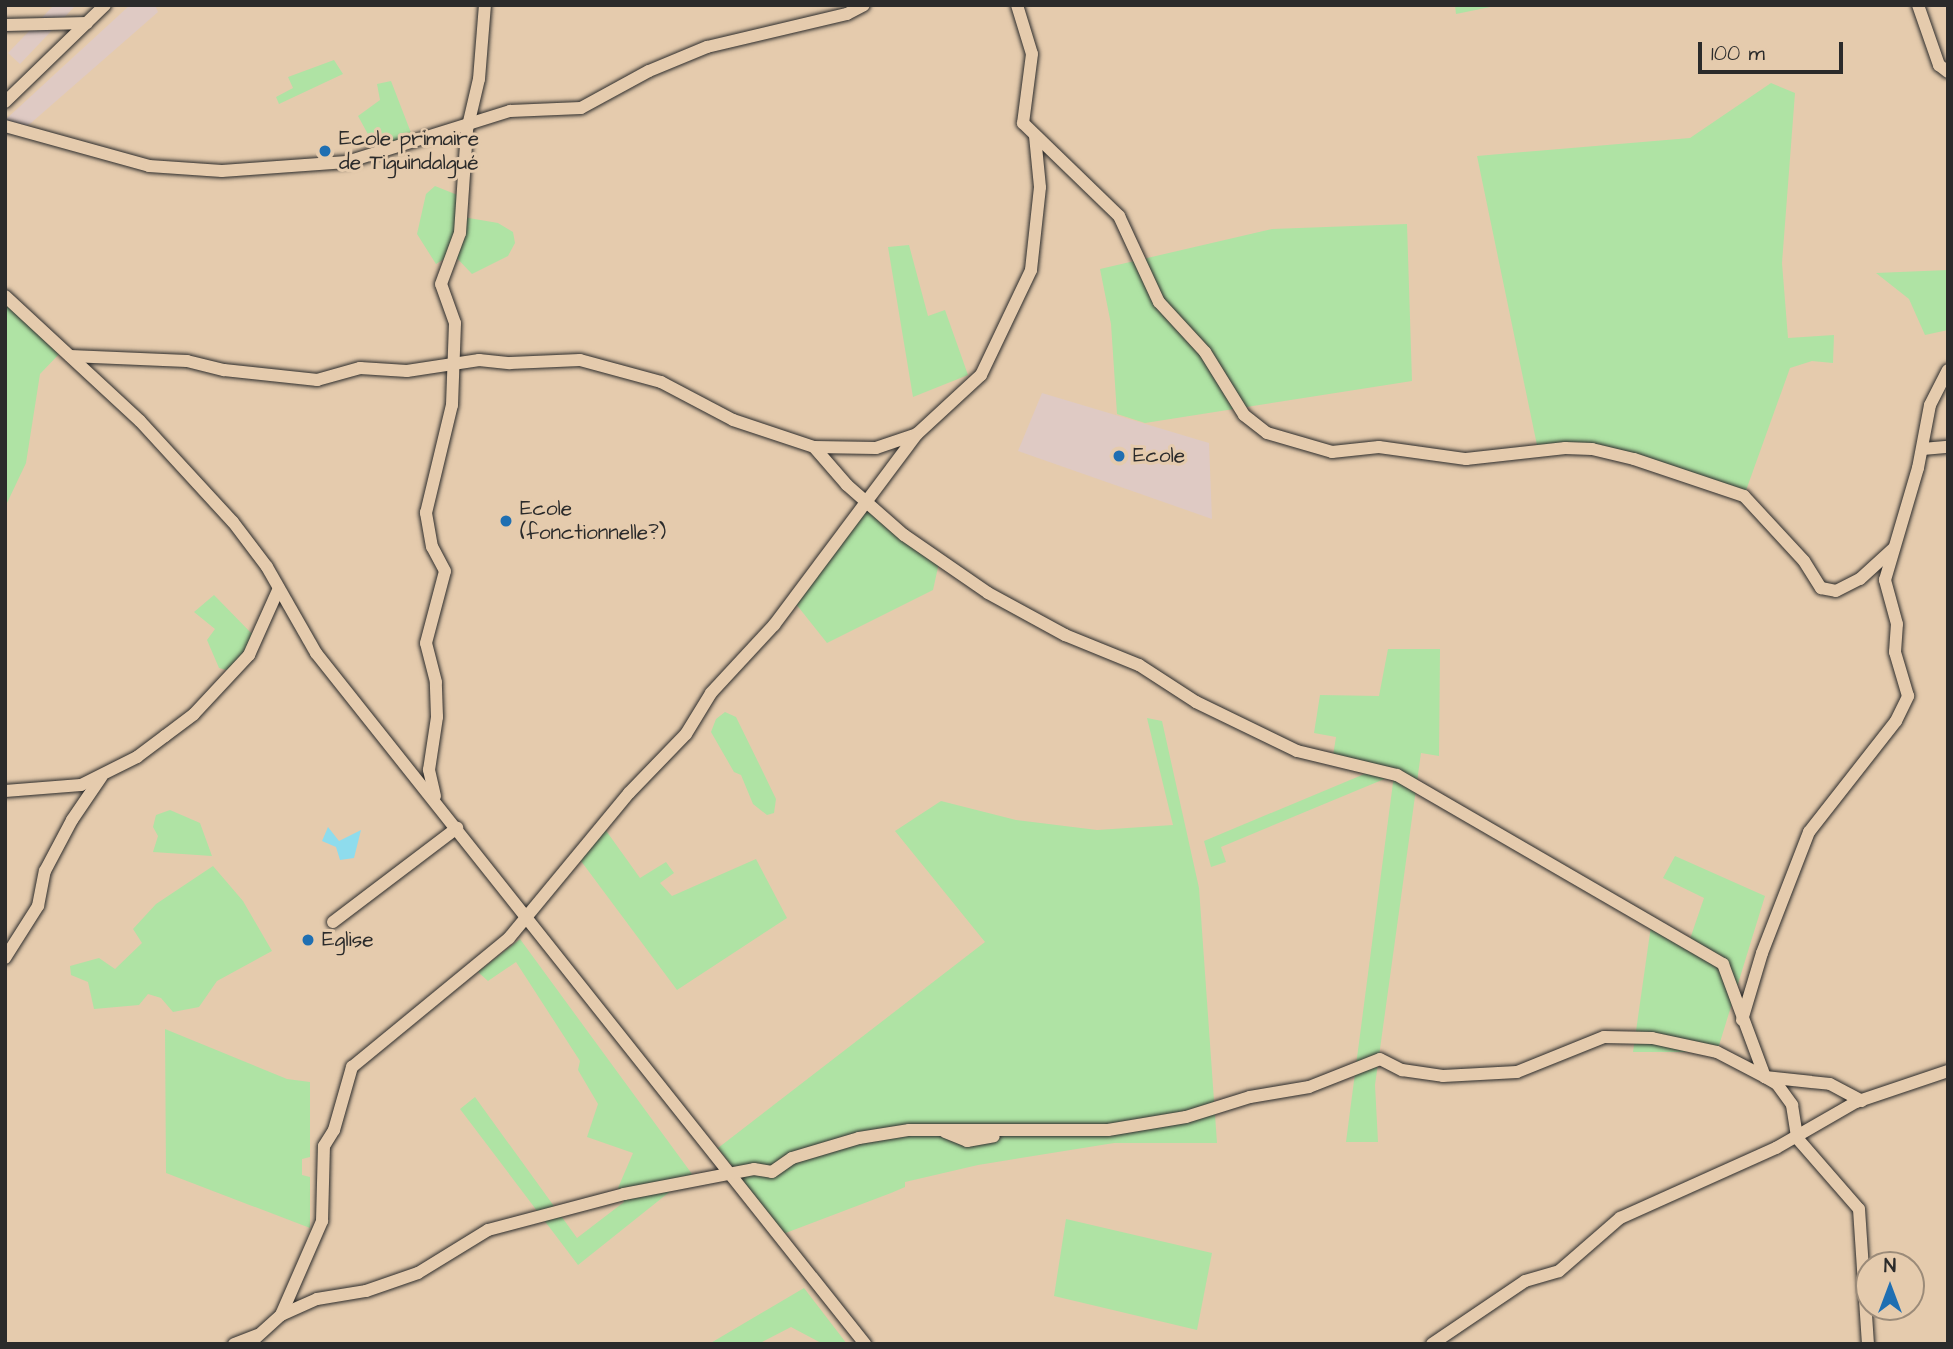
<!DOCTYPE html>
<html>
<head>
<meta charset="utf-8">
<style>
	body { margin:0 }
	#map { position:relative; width:1953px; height:1349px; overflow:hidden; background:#e5cbad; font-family:"Architects Daughter",sans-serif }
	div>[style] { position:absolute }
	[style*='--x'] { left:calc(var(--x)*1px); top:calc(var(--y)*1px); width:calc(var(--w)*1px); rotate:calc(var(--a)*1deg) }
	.built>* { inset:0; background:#dfcac4 }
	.green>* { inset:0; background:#afe3a4 }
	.water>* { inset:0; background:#8edced }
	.roads { filter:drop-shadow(0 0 2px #2b2b2b) drop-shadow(0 0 2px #2b2b2b) }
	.minor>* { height:12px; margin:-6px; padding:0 6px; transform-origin:6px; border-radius:6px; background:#e5cbad }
	.dots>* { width:19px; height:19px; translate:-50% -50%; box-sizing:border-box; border:4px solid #e5cbad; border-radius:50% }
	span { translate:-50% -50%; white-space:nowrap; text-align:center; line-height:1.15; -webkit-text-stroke:6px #e5cbad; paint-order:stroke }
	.poi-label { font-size:21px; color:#2b2b2b }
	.left { translate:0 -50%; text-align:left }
	.frame { position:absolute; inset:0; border:7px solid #2b2b2b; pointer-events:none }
	.north { position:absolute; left:1855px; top:1251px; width:70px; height:70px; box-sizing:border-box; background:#e5cbad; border:2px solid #9b8b79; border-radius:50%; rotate:0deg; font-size:19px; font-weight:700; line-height:28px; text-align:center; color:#2b2b2b }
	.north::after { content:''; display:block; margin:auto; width:24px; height:32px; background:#1f6fb2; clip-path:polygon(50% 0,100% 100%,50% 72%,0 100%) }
	.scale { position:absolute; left:1698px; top:42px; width:145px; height:32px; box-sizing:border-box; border:4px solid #2b2b2b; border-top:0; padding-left:9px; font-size:21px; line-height:24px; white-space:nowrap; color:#2b2b2b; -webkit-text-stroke:5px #e5cbad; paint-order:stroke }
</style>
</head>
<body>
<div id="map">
	<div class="built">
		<i style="clip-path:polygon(54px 5px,76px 5px,20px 64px,8px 53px)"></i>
		<i style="clip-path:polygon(130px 5px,155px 5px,158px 12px,31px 123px,24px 127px,5px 120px)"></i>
		<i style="clip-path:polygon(1042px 393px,1209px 443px,1212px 519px,1018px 451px)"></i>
	</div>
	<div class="green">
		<i style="clip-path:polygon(1455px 5px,1500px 5px,1456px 14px)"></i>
		<i style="clip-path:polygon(334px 60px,343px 74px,279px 104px,276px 97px,293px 88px,288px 77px)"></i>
		<i style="clip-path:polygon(391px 81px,413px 138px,376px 149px,358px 116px,380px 100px,377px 84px)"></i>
		<i style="clip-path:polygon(1771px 83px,1795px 93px,1782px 263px,1788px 338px,1834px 335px,1833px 363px,1812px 361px,1790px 368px,1744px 496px,1617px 456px,1538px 450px,1477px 156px,1690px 138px)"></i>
		<i style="clip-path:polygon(435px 186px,465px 198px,463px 217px,498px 223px,513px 232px,515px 243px,508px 256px,472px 274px,453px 254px,436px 264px,417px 234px,426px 194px)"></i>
		<i style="clip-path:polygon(1407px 224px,1412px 381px,1145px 423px,1117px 414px,1111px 324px,1100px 269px,1272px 229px)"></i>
		<i style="clip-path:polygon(909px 245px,928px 316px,945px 310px,968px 375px,913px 397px,888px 247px)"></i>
		<i style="clip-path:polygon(1948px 270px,1948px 330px,1925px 335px,1909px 299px,1876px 273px)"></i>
		<i style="clip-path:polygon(5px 296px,62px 351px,40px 374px,26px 463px,7px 503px)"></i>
		<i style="clip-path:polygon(865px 500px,940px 558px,933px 590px,827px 643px,792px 599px)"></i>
		<i style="clip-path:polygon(214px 595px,257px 639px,234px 672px,219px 668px,207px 640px,215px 629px,194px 612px)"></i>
		<i style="clip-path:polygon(1388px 649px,1440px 649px,1439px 756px,1421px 753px,1375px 1085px,1378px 1142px,1346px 1142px,1394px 775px,1221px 847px,1226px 862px,1211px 867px,1204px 841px,1374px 770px,1333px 756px,1336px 737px,1314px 733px,1320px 695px,1379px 696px)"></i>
		<i style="clip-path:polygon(725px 712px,736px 717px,763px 772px,776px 799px,774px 813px,767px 815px,753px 804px,741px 775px,734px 772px,711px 732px,716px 719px)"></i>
		<i style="clip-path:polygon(1147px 718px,1162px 721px,1199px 888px,1217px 1143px,1114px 1143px,978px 1165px,905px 1182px,905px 1187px,891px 1193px,783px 1234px,718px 1148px,985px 942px,895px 831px,941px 801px,1016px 820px,1097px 830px,1173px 825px)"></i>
		<i style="clip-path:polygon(170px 810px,200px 823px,212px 856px,153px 852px,158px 836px,153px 827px,156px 815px)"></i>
		<i style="clip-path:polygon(602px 825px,640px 878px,666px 862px,674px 873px,660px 883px,672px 896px,756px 859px,787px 918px,677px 990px,578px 857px)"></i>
		<i style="clip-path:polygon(1675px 856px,1765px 896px,1717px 1052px,1633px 1052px,1652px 919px,1690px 939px,1704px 898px,1663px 878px)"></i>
		<i style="clip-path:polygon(213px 866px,243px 901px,272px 951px,217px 981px,199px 1007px,173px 1012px,161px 998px,148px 994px,139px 1005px,94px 1009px,88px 982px,71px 975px,70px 966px,99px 958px,115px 969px,142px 943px,133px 929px,156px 904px)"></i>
		<i style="clip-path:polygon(520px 939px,692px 1174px,578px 1265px,460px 1109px,475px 1097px,577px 1238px,624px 1202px,618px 1188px,633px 1153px,587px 1137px,598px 1104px,578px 1070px,580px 1061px,516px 962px,488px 981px,478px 972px)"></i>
		<i style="clip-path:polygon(165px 1029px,287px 1079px,310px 1082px,310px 1157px,302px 1159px,302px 1175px,310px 1177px,310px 1228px,166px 1173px)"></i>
		<i style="clip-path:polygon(1066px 1219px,1212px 1253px,1197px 1330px,1054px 1296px)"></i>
		<i style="clip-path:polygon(804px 1288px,847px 1344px,823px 1344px,791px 1327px,758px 1344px,709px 1344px)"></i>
	</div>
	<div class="water">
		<i style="clip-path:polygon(328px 827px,339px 841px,361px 830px,354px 858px,340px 860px,336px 847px,322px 841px)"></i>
	</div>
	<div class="roads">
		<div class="minor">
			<i style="--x:1017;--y:5;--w:51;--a:73"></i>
			<i style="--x:1032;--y:54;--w:70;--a:97.4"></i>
			<i style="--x:1023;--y:123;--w:134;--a:44.1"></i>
			<i style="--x:1119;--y:216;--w:95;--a:65.1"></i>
			<i style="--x:1159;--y:302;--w:68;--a:47.4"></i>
			<i style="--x:1205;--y:352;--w:74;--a:58.2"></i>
			<i style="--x:1244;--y:415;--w:29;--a:38"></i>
			<i style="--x:1267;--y:433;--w:68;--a:16.3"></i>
			<i style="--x:1332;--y:452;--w:47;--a:-6.1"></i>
			<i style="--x:1379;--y:447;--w:88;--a:7.9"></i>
			<i style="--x:1466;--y:459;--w:100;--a:-6.3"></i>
			<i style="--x:1565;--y:448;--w:27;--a:2"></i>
			<i style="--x:1592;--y:449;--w:43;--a:13.4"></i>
			<i style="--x:1634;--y:459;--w:116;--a:18.6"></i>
			<i style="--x:1744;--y:496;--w:88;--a:47.3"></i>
			<i style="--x:1804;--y:561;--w:32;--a:58"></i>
			<i style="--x:1821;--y:588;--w:15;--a:11"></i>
			<i style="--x:1836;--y:591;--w:27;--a:-27"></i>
			<i style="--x:1860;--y:579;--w:46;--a:-42.4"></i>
			<i style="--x:1918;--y:5;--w:64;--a:70.7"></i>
			<i style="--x:1939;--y:65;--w:11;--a:38"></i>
			<i style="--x:5;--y:25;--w:82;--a:-1.4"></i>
			<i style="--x:5;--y:102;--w:139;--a:-44.1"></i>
			<i style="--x:5;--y:126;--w:149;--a:15.5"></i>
			<i style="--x:149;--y:166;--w:73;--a:3.9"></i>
			<i style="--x:222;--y:171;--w:125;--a:-4.1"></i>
			<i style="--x:347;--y:162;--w:171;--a:-17.4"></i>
			<i style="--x:510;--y:111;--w:71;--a:-2.4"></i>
			<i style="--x:581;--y:108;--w:77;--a:-28.6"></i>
			<i style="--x:649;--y:71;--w:63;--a:-22.5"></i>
			<i style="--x:707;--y:47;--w:144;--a:-13.3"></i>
			<i style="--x:847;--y:14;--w:19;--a:-28"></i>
			<i style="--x:5;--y:296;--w:184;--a:42.8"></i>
			<i style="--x:140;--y:421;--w:137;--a:47.4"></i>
			<i style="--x:233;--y:522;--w:56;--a:52.9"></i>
			<i style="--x:267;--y:567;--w:99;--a:60.3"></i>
			<i style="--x:316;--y:653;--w:883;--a:51.53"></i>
			<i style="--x:70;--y:356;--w:117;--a:2.4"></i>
			<i style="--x:187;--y:361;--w:38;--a:14"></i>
			<i style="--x:224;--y:370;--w:94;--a:6.1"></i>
			<i style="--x:317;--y:380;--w:45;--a:-15.6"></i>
			<i style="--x:360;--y:368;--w:47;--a:3.7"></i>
			<i style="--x:407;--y:371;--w:73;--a:-8.7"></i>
			<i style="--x:479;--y:360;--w:31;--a:6"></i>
			<i style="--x:510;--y:363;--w:70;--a:-2.5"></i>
			<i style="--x:580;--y:360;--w:84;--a:15.2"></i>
			<i style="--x:661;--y:382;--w:81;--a:27.8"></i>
			<i style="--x:733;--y:420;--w:85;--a:18.4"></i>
			<i style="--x:814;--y:447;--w:50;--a:49"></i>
			<i style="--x:847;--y:485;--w:76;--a:41.3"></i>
			<i style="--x:904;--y:535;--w:102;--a:34.6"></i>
			<i style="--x:988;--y:593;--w:88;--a:28.6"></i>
			<i style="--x:1065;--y:635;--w:80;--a:22.1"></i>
			<i style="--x:1139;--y:665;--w:68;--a:33"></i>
			<i style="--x:1196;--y:702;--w:112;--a:25.9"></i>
			<i style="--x:1297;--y:751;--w:103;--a:13.5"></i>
			<i style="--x:1397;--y:775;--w:377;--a:30.1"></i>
			<i style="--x:1723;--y:964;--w:121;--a:69.6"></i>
			<i style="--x:1765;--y:1077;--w:14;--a:30"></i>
			<i style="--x:1777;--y:1084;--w:26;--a:54"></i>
			<i style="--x:1792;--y:1105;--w:33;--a:81"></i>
			<i style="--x:1797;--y:1138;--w:94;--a:48.9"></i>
			<i style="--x:1859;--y:1209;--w:135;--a:86.2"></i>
			<i style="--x:814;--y:447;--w:62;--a:0.9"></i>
			<i style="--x:876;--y:448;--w:43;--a:-18.9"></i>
			<i style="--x:917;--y:434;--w:87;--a:-42.7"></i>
			<i style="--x:981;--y:375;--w:116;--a:-64.5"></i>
			<i style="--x:1031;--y:270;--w:83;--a:-83.8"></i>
			<i style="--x:1040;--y:187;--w:51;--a:-95.6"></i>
			<i style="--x:1923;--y:449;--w:25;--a:-5"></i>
			<i style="--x:5;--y:791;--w:76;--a:-4.5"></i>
			<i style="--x:81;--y:785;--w:63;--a:-26.6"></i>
			<i style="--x:137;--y:757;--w:35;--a:-37"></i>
			<i style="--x:165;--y:736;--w:36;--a:-37"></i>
			<i style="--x:194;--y:714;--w:81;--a:-47"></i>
			<i style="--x:249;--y:655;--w:73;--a:-65.9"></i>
			<i style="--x:435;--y:796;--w:27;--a:-103"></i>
			<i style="--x:429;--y:770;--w:54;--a:-81.4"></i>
			<i style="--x:437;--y:717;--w:35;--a:-92"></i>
			<i style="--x:436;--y:682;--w:40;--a:-104.4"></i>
			<i style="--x:426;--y:643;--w:74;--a:-75.2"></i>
			<i style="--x:445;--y:571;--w:27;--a:-118"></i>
			<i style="--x:432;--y:547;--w:35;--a:-100"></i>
			<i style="--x:426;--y:513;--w:111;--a:-76.5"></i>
			<i style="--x:452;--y:405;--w:82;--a:-87.9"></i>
			<i style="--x:455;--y:323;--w:41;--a:-109.7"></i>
			<i style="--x:441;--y:284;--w:54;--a:-69.6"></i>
			<i style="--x:460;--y:233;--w:103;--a:-86.1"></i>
			<i style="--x:467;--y:130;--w:52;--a:-76.8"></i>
			<i style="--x:479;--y:79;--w:74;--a:-85.4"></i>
			<i style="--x:333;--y:922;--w:156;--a:-37.2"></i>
			<i style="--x:5;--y:958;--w:62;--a:-57.6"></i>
			<i style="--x:38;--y:906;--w:36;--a:-79"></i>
			<i style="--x:45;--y:871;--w:58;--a:-62.1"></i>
			<i style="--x:72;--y:820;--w:53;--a:-55.7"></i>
			<i style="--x:1742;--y:1020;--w:70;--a:-73.4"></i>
			<i style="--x:1762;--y:953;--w:130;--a:-68.8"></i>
			<i style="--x:1809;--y:832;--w:141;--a:-51.9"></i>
			<i style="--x:1896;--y:721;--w:28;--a:-64"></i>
			<i style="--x:1908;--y:696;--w:46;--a:-106.5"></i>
			<i style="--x:1895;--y:652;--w:28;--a:-86"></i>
			<i style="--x:1897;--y:624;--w:46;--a:-105.3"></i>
			<i style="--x:1885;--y:580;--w:117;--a:-73.6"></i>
			<i style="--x:1918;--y:468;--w:64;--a:-79.2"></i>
			<i style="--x:1930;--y:405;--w:39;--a:-63"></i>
			<i style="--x:945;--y:1132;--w:24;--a:22"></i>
			<i style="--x:967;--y:1141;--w:27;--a:-10"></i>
			<i style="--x:281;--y:1315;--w:103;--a:-66.4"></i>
			<i style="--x:322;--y:1221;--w:75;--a:-88.5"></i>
			<i style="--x:324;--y:1146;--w:19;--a:-58"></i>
			<i style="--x:334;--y:1130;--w:66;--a:-74.1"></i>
			<i style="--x:352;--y:1067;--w:203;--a:-39.4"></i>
			<i style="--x:509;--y:938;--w:188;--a:-50.4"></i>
			<i style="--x:629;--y:793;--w:82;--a:-46"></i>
			<i style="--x:686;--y:734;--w:48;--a:-58.6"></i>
			<i style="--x:711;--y:693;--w:93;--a:-47.2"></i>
			<i style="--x:774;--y:625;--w:239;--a:-53.2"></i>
			<i style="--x:234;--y:1344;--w:25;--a:-21"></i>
			<i style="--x:249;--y:1344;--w:43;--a:-42.2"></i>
			<i style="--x:281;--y:1315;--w:39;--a:-24"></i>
			<i style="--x:317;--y:1299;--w:50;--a:-9.3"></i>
			<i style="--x:366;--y:1291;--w:55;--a:-19.1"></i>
			<i style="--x:418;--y:1273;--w:82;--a:-31.6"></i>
			<i style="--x:488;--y:1230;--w:141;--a:-14.8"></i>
			<i style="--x:624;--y:1194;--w:132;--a:-10.9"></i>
			<i style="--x:754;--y:1169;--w:18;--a:9"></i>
			<i style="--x:772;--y:1172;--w:24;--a:-35"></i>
			<i style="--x:792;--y:1158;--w:70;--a:-16.6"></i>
			<i style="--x:859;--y:1138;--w:51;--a:-9.1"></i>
			<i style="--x:909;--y:1130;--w:199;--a:0"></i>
			<i style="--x:1108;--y:1130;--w:79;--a:-9.5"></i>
			<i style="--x:1186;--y:1117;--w:67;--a:-17.4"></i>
			<i style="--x:1250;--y:1097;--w:60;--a:-9.6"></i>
			<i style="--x:1309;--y:1087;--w:76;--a:-21.5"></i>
			<i style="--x:1380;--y:1059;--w:25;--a:27"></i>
			<i style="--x:1402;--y:1070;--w:41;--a:8.3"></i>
			<i style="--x:1443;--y:1076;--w:74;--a:-3.1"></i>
			<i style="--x:1517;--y:1072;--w:94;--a:-21.9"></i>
			<i style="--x:1604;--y:1037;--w:48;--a:1.2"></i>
			<i style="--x:1652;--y:1038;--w:66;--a:12.2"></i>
			<i style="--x:1717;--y:1052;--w:54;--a:27.5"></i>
			<i style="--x:1765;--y:1077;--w:65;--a:6.1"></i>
			<i style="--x:1830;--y:1084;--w:36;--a:28"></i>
			<i style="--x:1432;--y:1344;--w:112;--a:-34.1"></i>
			<i style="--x:1525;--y:1281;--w:35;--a:-16"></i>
			<i style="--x:1559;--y:1271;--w:81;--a:-41"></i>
			<i style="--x:1620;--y:1218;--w:171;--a:-24.2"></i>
			<i style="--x:1776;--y:1148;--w:92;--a:-29.9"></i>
			<i style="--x:1856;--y:1102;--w:97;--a:-18.6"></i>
		</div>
	</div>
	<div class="dots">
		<i style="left:325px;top:151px;background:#1f6fb2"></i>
		<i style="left:1119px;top:456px;background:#1f6fb2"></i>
		<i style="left:506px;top:521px;background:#1f6fb2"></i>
		<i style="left:308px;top:940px;background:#1f6fb2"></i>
	</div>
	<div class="poi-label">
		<span class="left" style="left:339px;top:151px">Ecole primaire<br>de Tiguindalgué</span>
		<span class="left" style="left:1133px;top:456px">Ecole</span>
		<span class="left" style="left:520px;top:521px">Ecole<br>(fonctionnelle?)</span>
		<span class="left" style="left:322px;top:940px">Eglise</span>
	</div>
	<div class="frame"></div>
	<div class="north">N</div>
	<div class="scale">100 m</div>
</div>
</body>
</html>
